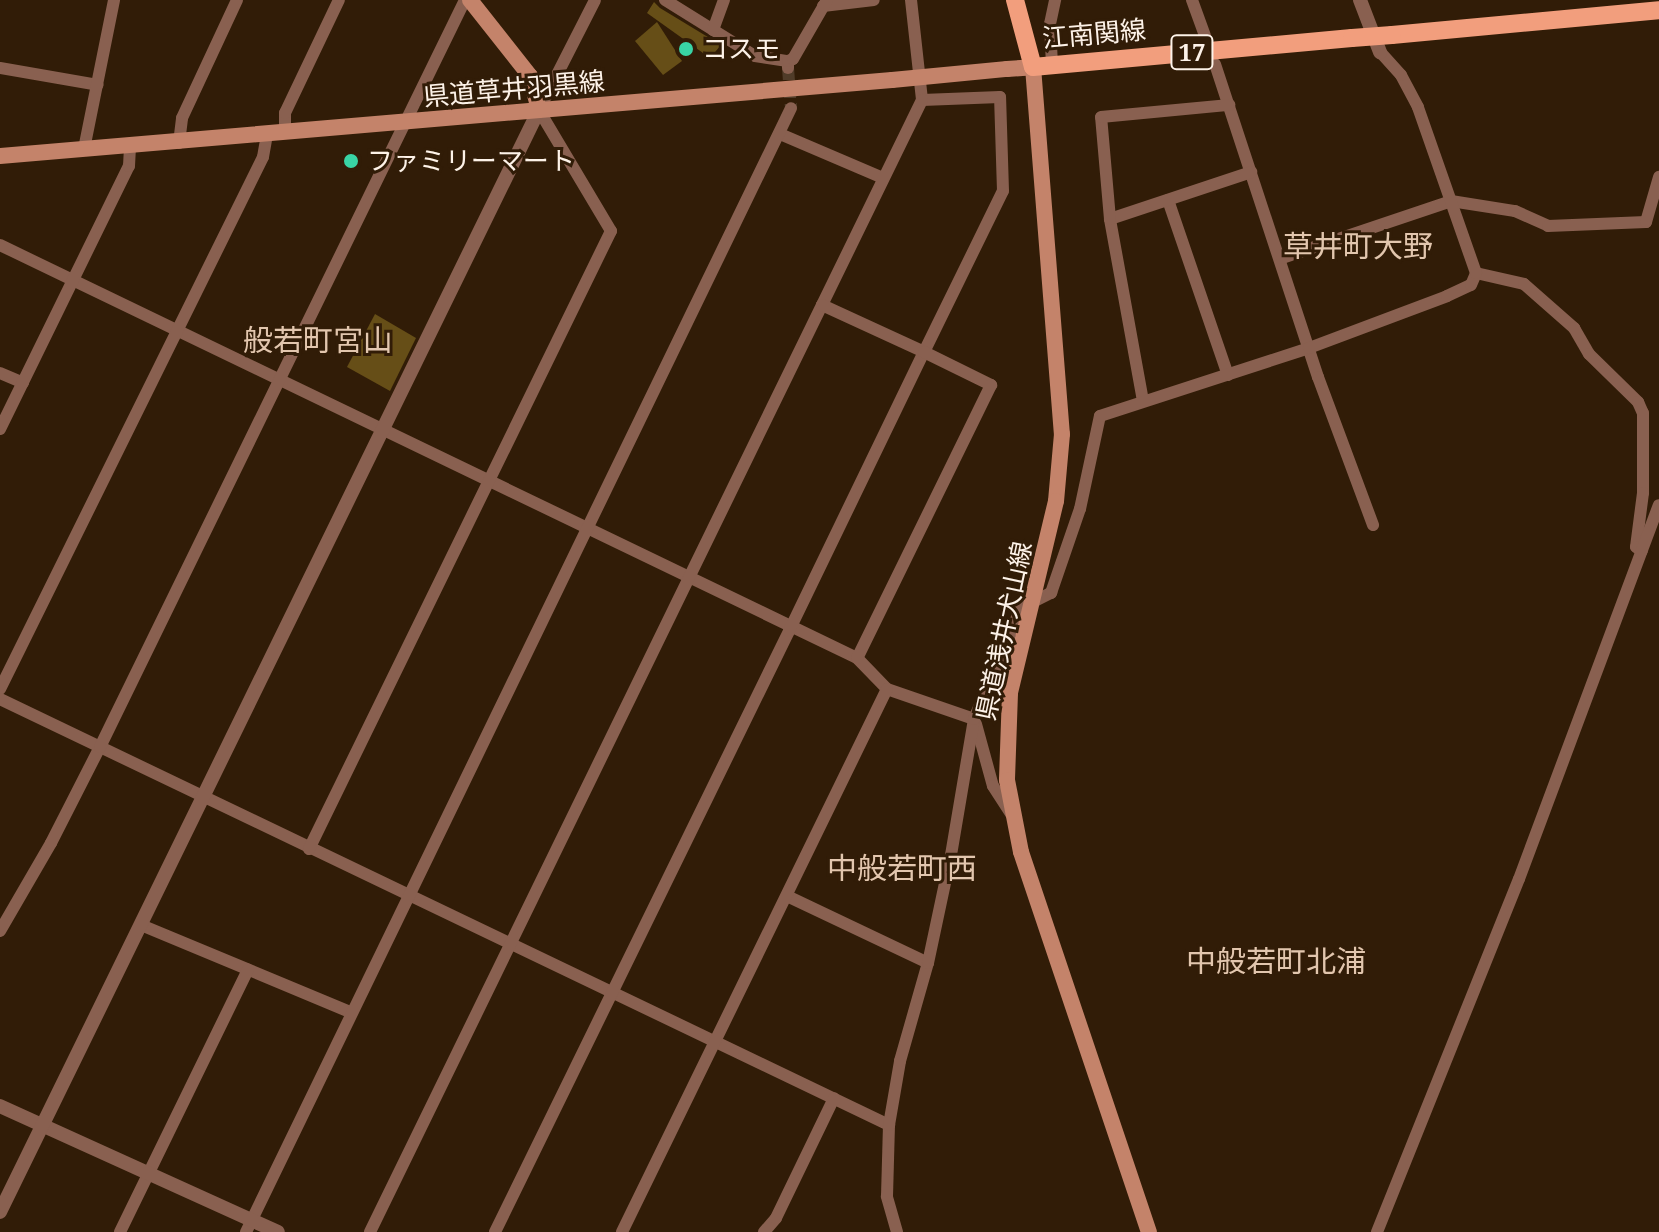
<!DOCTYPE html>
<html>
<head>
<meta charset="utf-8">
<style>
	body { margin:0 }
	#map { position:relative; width:1659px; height:1232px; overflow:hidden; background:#311c07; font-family:"Noto Serif","Noto Sans JP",serif }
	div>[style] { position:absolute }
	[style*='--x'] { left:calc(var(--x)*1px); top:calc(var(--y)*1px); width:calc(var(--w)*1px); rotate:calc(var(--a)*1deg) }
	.building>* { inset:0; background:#664e17 }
	.minor-tunnel>* { height:12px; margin-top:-6px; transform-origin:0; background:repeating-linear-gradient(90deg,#503c29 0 12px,transparent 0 18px) }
	.minor>* { height:12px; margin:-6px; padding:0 6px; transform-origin:6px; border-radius:6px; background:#896050 }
	.tertiary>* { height:14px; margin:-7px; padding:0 7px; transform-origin:7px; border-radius:7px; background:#896050 }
	.secondary>* { height:16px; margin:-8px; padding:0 8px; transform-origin:8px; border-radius:8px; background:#c4836a }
	.primary>* { height:18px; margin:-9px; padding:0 9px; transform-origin:9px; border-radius:9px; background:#f29e7d }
	.secondary-bridge>* { height:16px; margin:-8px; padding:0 8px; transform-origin:8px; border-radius:8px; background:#c4836a }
	.primary-bridge>* { height:18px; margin:-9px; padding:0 9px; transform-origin:9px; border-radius:9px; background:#f29e7d }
	.dots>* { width:22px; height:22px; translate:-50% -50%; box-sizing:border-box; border:4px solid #311c07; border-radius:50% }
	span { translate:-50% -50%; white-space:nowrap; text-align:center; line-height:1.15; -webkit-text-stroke:6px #311c07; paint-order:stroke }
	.shield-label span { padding:2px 6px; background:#311c07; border:2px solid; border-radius:6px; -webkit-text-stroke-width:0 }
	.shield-label { font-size:24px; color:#fdf2e8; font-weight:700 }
	.street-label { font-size:26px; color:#fdf2e8 }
	.poi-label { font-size:26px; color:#fdf2e8 }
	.left { translate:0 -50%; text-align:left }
	.quarter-label { font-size:30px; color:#e2c6ae }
</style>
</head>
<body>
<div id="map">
	<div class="building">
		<i style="clip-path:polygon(654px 2px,660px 8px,721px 45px,710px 58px,647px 13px)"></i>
		<i style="clip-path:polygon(657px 22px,682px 61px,663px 75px,635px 41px)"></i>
		<i style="clip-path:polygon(375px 314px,416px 338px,390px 391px,347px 367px)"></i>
	</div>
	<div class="minor-tunnel">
		<i style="--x:788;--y:68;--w:40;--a:85.7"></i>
	</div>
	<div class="minor">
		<i style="--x:665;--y:0;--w:106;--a:31.9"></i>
		<i style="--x:755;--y:56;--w:33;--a:9"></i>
		<i style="--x:788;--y:61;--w:7;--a:90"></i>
		<i style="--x:911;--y:0;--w:101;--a:83.7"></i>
		<i style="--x:1192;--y:0;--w:38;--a:70"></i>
		<i style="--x:823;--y:6;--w:51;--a:-6.7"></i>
		<i style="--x:713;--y:30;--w:32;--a:-70"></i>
		<i style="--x:788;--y:61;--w:5;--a:-22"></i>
		<i style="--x:793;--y:59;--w:68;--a:-60"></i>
		<i style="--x:1215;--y:64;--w:330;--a:71.8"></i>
		<i style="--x:1318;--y:377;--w:158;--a:69.6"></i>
		<i style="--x:1052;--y:65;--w:41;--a:-92.8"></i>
		<i style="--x:1050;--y:24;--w:25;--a:-78"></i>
		<i style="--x:0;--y:68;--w:99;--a:9.8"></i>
		<i style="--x:285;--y:133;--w:20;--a:-90"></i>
		<i style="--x:285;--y:113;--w:125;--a:-64.5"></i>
		<i style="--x:780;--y:134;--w:112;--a:23.1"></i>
		<i style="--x:179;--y:143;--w:25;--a:-83"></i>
		<i style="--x:182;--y:118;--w:130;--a:-65"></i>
		<i style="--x:84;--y:149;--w:152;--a:-78.6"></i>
		<i style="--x:1168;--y:200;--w:185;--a:71.1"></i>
		<i style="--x:1110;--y:219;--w:149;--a:-18.4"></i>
		<i style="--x:0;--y:245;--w:951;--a:25.73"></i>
		<i style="--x:857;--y:658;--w:43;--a:45.9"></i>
		<i style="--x:887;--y:689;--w:92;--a:19"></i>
		<i style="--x:1282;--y:258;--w:178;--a:-18.6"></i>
		<i style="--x:1451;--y:201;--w:65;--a:8.9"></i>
		<i style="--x:1515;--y:211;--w:36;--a:24"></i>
		<i style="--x:1548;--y:226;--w:98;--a:-2.3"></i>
		<i style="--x:1646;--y:222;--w:47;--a:-73.9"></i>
		<i style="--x:1476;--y:273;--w:49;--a:12.9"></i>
		<i style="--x:1524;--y:284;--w:67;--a:41.3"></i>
		<i style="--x:1574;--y:328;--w:30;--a:60"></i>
		<i style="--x:1589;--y:354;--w:69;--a:44.4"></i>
		<i style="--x:1638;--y:402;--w:12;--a:66"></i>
		<i style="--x:1643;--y:413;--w:80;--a:90"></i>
		<i style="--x:1643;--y:493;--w:54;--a:97.4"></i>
		<i style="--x:1636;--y:547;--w:7;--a:34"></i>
		<i style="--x:0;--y:373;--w:25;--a:23"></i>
		<i style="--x:1143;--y:401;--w:185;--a:-100.3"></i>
		<i style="--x:1110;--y:219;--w:102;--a:-95"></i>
		<i style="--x:1101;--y:117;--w:129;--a:-5.4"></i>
		<i style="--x:0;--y:429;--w:293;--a:-63.9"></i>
		<i style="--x:129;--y:166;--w:20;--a:-87"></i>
		<i style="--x:0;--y:689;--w:593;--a:-63.69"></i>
		<i style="--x:263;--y:157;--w:22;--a:-80"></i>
		<i style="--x:0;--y:699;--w:986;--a:25.6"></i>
		<i style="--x:976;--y:724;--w:64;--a:74.7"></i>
		<i style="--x:993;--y:786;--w:33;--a:57"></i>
		<i style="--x:309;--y:849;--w:688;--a:-63.96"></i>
		<i style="--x:611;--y:231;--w:141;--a:-120.8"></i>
		<i style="--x:539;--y:110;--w:123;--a:-63"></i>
		<i style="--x:787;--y:896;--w:156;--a:25.4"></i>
		<i style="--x:141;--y:925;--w:226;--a:22.6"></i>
		<i style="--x:0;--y:931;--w:102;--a:-59.9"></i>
		<i style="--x:51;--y:843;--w:108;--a:-63"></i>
		<i style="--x:100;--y:747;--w:831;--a:-63.96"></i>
		<i style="--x:120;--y:1232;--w:292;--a:-64"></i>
		<i style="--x:246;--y:1232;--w:1249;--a:-64.13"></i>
		<i style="--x:370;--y:1232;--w:1031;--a:-64.01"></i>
		<i style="--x:495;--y:1232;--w:669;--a:-63.93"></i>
		<i style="--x:789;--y:631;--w:310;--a:-64.2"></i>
		<i style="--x:924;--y:352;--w:179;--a:-63.9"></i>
		<i style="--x:1003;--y:191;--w:94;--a:-91.8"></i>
		<i style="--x:1000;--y:97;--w:78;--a:177.8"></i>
		<i style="--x:922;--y:100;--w:228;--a:116"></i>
		<i style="--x:822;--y:305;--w:112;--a:24.7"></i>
		<i style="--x:924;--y:352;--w:75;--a:26.2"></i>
		<i style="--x:991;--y:385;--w:304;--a:116.1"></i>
		<i style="--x:622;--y:1232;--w:604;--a:-63.99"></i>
		<i style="--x:764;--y:1232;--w:18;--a:-49"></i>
		<i style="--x:776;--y:1218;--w:133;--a:-64.2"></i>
		<i style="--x:897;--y:1232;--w:37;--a:-106"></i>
		<i style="--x:887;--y:1196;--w:71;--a:-88.4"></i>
		<i style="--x:889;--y:1125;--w:65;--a:-80.2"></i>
		<i style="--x:900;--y:1061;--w:102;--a:-74.1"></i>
		<i style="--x:928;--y:963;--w:110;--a:-78"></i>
		<i style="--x:951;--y:855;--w:138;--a:-80.4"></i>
		<i style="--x:974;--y:719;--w:121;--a:-67.1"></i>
		<i style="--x:1021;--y:608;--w:34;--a:-27"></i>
		<i style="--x:1051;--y:593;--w:89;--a:-71"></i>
		<i style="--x:1080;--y:509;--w:95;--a:-77.9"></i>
		<i style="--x:1100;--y:416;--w:220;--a:-18"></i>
		<i style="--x:1309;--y:348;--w:147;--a:-20.6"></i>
		<i style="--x:1447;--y:296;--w:26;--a:-25"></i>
		<i style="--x:1471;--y:285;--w:13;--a:-67"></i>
		<i style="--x:1476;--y:273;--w:176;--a:-109.3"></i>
		<i style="--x:1418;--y:107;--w:36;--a:-118"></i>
		<i style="--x:1401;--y:75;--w:31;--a:-132"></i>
		<i style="--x:1377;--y:1232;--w:380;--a:-68.1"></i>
		<i style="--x:1519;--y:879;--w:399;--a:-69.5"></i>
	</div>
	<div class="tertiary">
		<i style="--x:1360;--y:0;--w:56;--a:69"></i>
		<i style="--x:0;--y:1106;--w:305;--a:24.4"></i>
		<i style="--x:0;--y:1212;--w:1227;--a:-63.94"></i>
	</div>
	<div class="secondary">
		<i style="--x:470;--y:0;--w:97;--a:51.7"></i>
		<i style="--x:530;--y:76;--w:35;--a:75"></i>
		<i style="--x:1007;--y:69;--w:26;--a:-4"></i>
		<i style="--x:1033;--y:67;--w:368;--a:85.5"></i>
		<i style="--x:1062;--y:434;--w:67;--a:95.1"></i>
		<i style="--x:1056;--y:501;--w:197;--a:103.5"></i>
		<i style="--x:1010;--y:693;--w:87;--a:92"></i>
		<i style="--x:1007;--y:780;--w:73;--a:79"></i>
		<i style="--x:1021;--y:852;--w:401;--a:71.4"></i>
		<i style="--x:0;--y:156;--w:895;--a:-4.87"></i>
	</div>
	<div class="primary">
		<i style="--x:1015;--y:0;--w:69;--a:75"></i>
		<i style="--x:1033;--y:67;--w:320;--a:-5.2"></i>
		<i style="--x:1392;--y:35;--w:268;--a:-5.3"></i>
	</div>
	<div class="secondary-bridge">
		<i style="--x:892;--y:80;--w:116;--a:-5.5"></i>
	</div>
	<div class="primary-bridge">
		<i style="--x:1352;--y:38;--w:40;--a:-4.3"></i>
	</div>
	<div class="dots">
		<i style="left:686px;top:49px;background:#39d4a5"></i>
		<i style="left:351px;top:161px;background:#39d4a5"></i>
	</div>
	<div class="shield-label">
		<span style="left:1192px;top:52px">17</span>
	</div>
	<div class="street-label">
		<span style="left:1094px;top:34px;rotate:-5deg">江南関線</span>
		<span style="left:514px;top:89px;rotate:-5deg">県道草井羽黒線</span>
		<span style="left:1004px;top:631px;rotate:-78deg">県道浅井犬山線</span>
	</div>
	<div class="poi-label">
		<span class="left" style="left:702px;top:49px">コスモ</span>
		<span class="left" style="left:367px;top:161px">ファミリーマート</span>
	</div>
	<div class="quarter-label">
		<span style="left:1358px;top:246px">草井町大野</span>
		<span style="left:318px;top:340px">般若町宮山</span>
		<span style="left:902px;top:868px">中般若町西</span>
		<span style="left:1276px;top:961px">中般若町北浦</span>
	</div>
</div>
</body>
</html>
